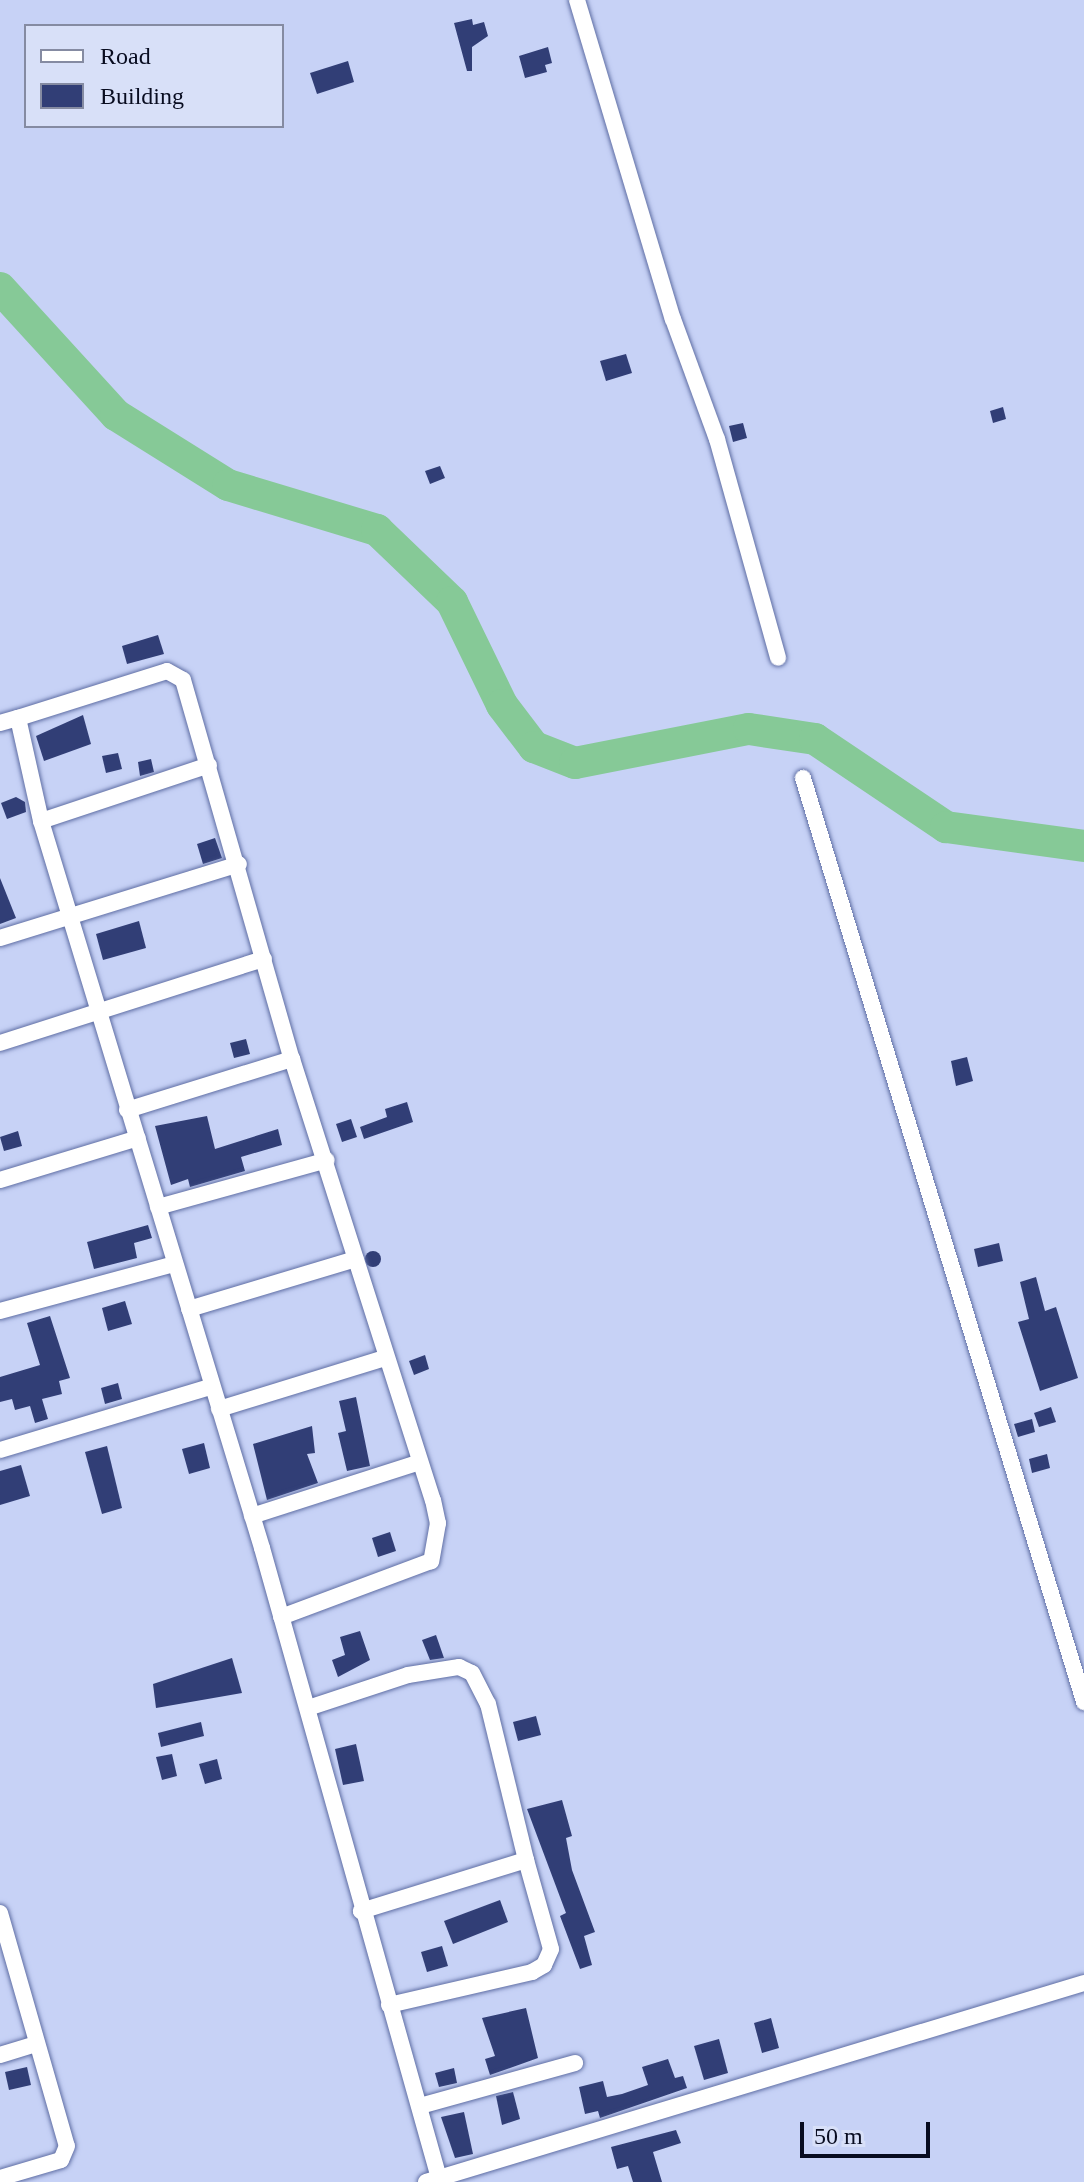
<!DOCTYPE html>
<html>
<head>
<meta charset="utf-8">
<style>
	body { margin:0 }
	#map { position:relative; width:1084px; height:2182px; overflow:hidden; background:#c7d2f6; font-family:"Times New Roman",serif }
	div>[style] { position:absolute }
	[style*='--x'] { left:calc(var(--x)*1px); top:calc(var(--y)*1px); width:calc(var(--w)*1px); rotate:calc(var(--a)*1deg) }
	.river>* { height:32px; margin:-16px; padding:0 16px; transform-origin:16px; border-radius:16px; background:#86c997 }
	.building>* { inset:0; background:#313e76 }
	.round { border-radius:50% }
	.roads { filter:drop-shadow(0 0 2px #5f6ea4) drop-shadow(0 0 2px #5f6ea4) }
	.street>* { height:16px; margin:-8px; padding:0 8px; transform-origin:8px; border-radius:8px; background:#fff }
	span { translate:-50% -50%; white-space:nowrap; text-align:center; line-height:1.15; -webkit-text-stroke:8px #d8e0f8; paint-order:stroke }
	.legend { position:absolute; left:24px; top:24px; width:260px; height:104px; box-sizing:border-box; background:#d8e0f8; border:2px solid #858ba2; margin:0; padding:10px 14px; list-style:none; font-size:24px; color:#080c20 }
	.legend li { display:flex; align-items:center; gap:16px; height:40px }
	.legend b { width:40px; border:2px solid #858ba2 }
	.scale { position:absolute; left:800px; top:2122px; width:130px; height:36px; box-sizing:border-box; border:4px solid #080c20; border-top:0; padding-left:10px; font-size:24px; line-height:28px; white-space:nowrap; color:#080c20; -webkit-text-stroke:6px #d8e0f8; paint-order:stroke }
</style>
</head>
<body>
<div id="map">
	<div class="river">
		<i style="--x:0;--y:288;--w:172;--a:47.6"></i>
		<i style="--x:116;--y:415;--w:132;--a:32"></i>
		<i style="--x:228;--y:485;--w:156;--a:16.8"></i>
		<i style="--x:377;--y:530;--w:104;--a:43.8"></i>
		<i style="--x:452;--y:602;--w:114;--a:64.1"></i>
		<i style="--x:502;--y:705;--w:53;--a:52.7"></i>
		<i style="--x:534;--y:747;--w:44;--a:21.3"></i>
		<i style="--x:575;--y:763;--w:177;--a:-11.1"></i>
		<i style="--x:749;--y:729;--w:67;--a:8.6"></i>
		<i style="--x:815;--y:739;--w:158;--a:33.9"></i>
		<i style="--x:946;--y:827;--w:139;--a:7.8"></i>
	</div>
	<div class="building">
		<i style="clip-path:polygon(472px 19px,473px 25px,484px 22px,488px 36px,472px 47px,472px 71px,467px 71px,454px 23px)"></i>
		<i style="clip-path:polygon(548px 47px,552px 63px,545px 65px,547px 72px,525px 78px,519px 56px)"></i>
		<i style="clip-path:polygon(348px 61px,354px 82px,317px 94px,310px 73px)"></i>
		<i style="clip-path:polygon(626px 354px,632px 373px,606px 381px,600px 361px)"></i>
		<i style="clip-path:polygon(1003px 407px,1006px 419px,993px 423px,990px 411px)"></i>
		<i style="clip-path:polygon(743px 423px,747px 438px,733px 442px,729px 426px)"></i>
		<i style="clip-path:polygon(440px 466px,445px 478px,430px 484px,425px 471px)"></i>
		<i style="clip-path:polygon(158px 635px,164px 654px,127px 664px,122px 646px)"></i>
		<i style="clip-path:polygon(83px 715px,91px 744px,44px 761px,36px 736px)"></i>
		<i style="clip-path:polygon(118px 753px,122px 769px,106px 773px,102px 756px)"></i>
		<i style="clip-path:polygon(151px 759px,154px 772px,140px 776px,138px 762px)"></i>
		<i style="clip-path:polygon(16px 797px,25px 802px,26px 812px,7px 819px,1px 803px)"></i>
		<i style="clip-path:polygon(215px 838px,222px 858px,203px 864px,197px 844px)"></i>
		<i style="clip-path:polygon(0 878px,16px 918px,0 924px)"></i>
		<i style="clip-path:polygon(139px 921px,146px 948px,103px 960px,96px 934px)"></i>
		<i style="clip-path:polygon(246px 1039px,250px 1054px,234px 1058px,230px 1043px)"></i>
		<i style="clip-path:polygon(967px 1057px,973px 1081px,956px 1086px,951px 1061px)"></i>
		<i style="clip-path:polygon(407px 1102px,413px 1122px,364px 1139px,360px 1127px,387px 1117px,385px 1109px)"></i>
		<i style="clip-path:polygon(207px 1116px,215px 1149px,278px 1129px,282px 1145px,241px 1157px,245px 1171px,190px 1187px,188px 1179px,171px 1185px,155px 1126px)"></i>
		<i style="clip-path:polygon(351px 1119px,357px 1137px,342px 1142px,336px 1124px)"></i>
		<i style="clip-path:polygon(18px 1131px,22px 1146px,4px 1151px,0 1137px)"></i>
		<i style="clip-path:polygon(148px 1225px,152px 1238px,134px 1243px,137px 1258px,94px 1269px,87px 1242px)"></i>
		<i style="clip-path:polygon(999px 1243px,1003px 1261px,978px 1267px,974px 1249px)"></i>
		<i class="round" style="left:365px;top:1251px;width:16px;height:16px"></i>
		<i style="clip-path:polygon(1036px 1277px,1045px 1311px,1056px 1307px,1078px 1378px,1040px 1391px,1018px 1322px,1029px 1319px,1020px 1282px)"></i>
		<i style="clip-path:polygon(125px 1301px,132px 1324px,108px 1331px,102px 1308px)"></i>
		<i style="clip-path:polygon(50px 1316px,70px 1378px,59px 1381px,62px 1394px,42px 1399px,48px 1419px,35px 1423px,30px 1406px,15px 1410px,12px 1399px,0 1402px,0 1377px,40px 1365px,27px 1323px)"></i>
		<i style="clip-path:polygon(425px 1355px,429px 1369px,414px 1375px,409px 1361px)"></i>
		<i style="clip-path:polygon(118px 1383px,122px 1399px,105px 1404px,101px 1388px)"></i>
		<i style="clip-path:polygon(356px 1397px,370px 1466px,347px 1471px,338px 1433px,346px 1431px,339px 1401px)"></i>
		<i style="clip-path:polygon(1051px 1407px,1056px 1422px,1039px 1427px,1034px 1413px)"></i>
		<i style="clip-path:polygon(1032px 1419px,1035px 1432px,1018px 1437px,1014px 1424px)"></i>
		<i style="clip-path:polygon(312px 1426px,315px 1453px,307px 1454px,318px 1483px,267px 1500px,253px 1444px)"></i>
		<i style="clip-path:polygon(204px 1443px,210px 1468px,189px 1474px,182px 1449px)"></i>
		<i style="clip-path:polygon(107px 1446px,122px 1508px,102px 1514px,85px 1452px)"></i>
		<i style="clip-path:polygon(1047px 1454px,1050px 1468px,1032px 1473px,1029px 1459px)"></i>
		<i style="clip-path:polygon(21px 1465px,30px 1496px,0 1505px,0 1471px)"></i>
		<i style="clip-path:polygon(390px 1532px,396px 1551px,378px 1557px,372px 1538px)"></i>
		<i style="clip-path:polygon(360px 1631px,370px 1660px,338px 1677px,332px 1660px,345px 1655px,340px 1637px)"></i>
		<i style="clip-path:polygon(436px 1635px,444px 1658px,430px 1660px,422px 1640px)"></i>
		<i style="clip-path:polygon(232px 1658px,242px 1693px,156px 1708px,153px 1684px)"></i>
		<i style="clip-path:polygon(536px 1716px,541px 1735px,518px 1741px,513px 1722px)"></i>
		<i style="clip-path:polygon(201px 1722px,204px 1736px,161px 1747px,158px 1733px)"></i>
		<i style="clip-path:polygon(356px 1744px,364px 1781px,343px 1785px,335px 1749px)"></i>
		<i style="clip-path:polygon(172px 1754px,177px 1776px,162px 1780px,156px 1757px)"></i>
		<i style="clip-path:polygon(217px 1759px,222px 1779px,205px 1784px,199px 1764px)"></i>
		<i style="clip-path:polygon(562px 1800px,572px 1836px,566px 1838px,572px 1870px,595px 1932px,584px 1936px,592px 1965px,580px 1969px,560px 1916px,566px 1913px,527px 1809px)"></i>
		<i style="clip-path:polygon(500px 1900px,508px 1922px,453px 1944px,444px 1921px)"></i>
		<i style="clip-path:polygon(442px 1946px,448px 1966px,427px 1972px,421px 1952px)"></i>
		<i style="clip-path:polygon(526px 2008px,538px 2058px,490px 2075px,485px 2059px,495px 2056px,482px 2018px)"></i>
		<i style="clip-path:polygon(771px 2018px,779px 2048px,762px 2053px,754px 2023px)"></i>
		<i style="clip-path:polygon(719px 2039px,728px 2073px,704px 2080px,694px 2046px)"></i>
		<i style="clip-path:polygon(668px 2059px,675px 2078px,683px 2076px,687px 2088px,600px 2118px,598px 2111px,585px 2114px,579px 2087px,603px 2081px,607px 2097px,622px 2094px,648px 2085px,642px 2067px)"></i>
		<i style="clip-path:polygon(27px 2067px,31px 2085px,9px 2090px,5px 2072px)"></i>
		<i style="clip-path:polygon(454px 2068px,457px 2083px,439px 2087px,435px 2073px)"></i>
		<i style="clip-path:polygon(513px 2092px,520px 2119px,502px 2125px,496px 2096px)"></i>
		<i style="clip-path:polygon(464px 2112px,473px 2154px,455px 2158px,441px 2117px)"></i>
		<i style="clip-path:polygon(676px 2130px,681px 2143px,653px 2152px,662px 2182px,633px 2182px,628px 2166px,617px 2169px,611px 2147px)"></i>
	</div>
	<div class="roads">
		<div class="street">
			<i style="--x:577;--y:0;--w:333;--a:73.3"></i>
			<i style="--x:673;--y:319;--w:128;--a:69.9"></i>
			<i style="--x:717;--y:439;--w:227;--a:74.4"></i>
			<i style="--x:18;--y:718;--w:156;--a:-17.5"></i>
			<i style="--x:167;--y:671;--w:18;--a:29"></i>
			<i style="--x:183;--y:680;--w:394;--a:74"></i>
			<i style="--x:292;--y:1059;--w:463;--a:72.3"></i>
			<i style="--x:433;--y:1500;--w:24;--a:78"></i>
			<i style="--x:438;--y:1523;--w:39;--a:100"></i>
			<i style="--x:431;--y:1561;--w:160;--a:159.5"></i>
			<i style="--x:0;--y:723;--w:19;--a:-16"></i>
			<i style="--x:18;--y:718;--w:106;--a:77.4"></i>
			<i style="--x:41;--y:821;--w:760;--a:73.09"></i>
			<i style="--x:262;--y:1548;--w:654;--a:74.31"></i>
			<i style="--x:803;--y:778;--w:966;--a:73.08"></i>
			<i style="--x:41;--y:821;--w:177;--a:-18.4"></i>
			<i style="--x:0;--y:938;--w:250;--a:-17.2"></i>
			<i style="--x:0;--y:1043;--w:277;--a:-17.7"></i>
			<i style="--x:127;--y:1110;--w:173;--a:-17.2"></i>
			<i style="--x:0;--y:1180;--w:144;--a:-16.9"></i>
			<i style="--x:158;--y:1207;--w:175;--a:-15.5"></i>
			<i style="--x:189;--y:1309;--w:174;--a:-16.7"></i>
			<i style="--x:0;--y:1311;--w:180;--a:-15.1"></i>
			<i style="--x:219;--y:1409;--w:174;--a:-17.1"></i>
			<i style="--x:0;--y:1450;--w:219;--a:-16.7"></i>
			<i style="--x:252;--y:1516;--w:176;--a:-17.8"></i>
			<i style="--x:308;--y:1708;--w:105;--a:-18.3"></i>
			<i style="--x:408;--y:1675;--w:52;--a:-8.9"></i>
			<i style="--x:459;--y:1667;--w:14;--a:25"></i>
			<i style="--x:472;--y:1673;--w:35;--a:63"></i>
			<i style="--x:488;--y:1704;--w:161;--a:76.3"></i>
			<i style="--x:526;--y:1860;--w:173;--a:162.8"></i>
			<i style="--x:0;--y:1913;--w:242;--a:74"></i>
			<i style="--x:67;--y:2146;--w:15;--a:113"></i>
			<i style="--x:61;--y:2160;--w:64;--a:163.6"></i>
			<i style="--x:389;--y:2005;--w:147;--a:-13"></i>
			<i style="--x:532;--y:1972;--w:14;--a:-30"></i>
			<i style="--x:544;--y:1965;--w:17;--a:-66"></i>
			<i style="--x:551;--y:1949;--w:92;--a:-105.7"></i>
			<i style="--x:0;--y:2055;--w:38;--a:-17"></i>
			<i style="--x:420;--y:2106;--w:161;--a:-15.5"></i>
			<i style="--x:426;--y:2182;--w:687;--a:-16.83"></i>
		</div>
	</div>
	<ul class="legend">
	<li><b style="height:10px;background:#fff"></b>Road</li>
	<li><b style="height:22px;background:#313e76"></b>Building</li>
	</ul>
	<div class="scale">50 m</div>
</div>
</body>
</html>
